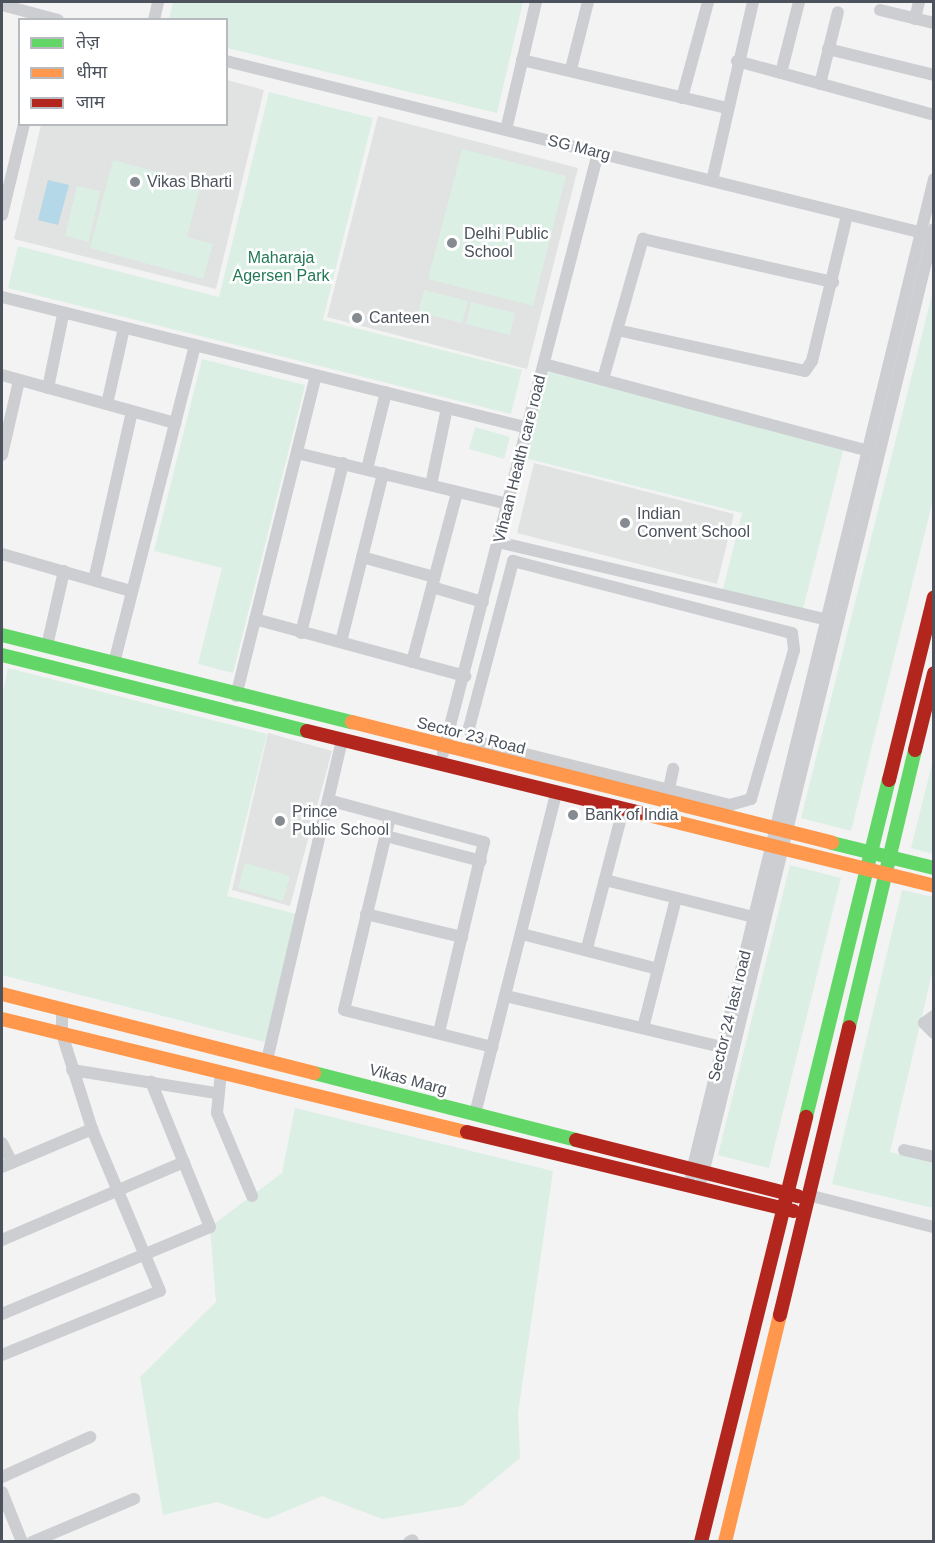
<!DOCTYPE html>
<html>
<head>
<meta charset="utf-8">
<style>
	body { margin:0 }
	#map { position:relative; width:935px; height:1543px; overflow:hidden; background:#f3f3f3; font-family:Helvetica,"Noto Sans Devanagari",sans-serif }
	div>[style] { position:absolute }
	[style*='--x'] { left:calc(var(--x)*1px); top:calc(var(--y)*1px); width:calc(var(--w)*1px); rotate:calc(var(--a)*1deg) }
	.education>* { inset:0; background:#e1e2e2 }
	.green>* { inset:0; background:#dbefe5 }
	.water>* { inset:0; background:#b4d8e8 }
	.street>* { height:12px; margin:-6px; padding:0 6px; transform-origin:6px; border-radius:6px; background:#cdced1 }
	.fast>* { height:14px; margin:-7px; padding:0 7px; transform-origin:7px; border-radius:7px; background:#63d668 }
	.slow>* { height:14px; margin:-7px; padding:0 7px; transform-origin:7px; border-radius:7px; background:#ff974d }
	.jam>* { height:14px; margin:-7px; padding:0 7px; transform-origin:7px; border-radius:7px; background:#b3261e }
	.dots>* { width:16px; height:16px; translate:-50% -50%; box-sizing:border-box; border:3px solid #fff; border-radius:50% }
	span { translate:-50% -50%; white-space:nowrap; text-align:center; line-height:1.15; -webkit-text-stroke:5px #fff; paint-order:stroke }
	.street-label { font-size:16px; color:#4c535d }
	.poi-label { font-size:16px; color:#4c535d }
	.left { translate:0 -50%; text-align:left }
	.park-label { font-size:16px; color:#237856 }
	.frame { position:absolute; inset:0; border:3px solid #4c535d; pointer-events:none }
	.legend { position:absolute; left:18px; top:18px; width:210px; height:108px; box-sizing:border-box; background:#fff; border:2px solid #b7babe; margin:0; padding:8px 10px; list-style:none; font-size:18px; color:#4c535d }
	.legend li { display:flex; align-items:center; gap:12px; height:30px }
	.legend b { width:30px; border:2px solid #b7babe }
</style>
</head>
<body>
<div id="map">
	<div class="education">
		<i style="clip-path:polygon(227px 80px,264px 90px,216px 289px,14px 239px,41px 125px,226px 124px)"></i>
		<i style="clip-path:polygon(378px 116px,578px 168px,527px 369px,327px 317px)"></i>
		<i style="clip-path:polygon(534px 463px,734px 514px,717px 584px,517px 533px)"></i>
		<i style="clip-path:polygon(268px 733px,332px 751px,290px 906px,232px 890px)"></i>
	</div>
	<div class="green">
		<i style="clip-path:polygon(173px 2px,523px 2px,497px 113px,227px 48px,226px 20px,169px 19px)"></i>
		<i style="clip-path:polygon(269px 92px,373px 118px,323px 320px,522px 370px,511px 414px,8px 288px,18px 246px,219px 297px)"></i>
		<i style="clip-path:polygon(462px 149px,566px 176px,533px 306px,428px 279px)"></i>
		<i style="clip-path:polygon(113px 160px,201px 184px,187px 237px,213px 244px,203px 279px,90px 248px)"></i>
		<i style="clip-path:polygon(77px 186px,100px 191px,89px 242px,65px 236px)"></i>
		<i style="clip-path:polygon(424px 290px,468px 301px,462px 323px,418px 312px)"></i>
		<i style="clip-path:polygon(933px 291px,933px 500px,851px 831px,801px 818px)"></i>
		<i style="clip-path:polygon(471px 302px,515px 313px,510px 335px,466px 324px)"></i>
		<i style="clip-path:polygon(202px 359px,305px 385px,233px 673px,198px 664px,222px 568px,154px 551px)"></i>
		<i style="clip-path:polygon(543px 370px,844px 447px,802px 613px,722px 593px,742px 513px,521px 457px)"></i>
		<i style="clip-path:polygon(475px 427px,510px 437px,504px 459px,469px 449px)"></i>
		<i style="clip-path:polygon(8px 668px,267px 734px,227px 896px,296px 914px,265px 1042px,2px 975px,2px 696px)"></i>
		<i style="clip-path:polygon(933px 760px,933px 854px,911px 848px)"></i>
		<i style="clip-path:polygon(245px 863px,290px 876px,283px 901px,238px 888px)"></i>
		<i style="clip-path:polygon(790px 865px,841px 878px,769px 1168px,718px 1155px)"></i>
		<i style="clip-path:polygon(902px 890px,933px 897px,933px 969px,890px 1152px,933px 1163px,933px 1208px,832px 1184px)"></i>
		<i style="clip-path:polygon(295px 1108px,553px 1171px,518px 1413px,520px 1458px,462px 1506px,382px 1519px,322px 1496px,267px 1519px,217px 1502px,163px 1515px,140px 1377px,216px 1302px,210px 1227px,282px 1173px)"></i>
	</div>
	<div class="water">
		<i style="clip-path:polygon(48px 180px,69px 185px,58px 225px,38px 220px)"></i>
	</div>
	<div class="street">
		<i style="--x:2;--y:5;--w:58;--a:15"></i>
		<i style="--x:880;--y:10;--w:56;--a:13.5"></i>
		<i style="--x:915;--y:19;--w:17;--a:-77"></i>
		<i style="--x:154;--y:20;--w:18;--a:-77"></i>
		<i style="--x:828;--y:49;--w:109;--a:13.8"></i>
		<i style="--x:522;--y:60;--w:210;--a:13.2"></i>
		<i style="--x:226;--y:61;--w:722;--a:13.86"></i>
		<i style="--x:737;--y:61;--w:204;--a:15.3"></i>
		<i style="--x:571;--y:69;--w:69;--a:-75.8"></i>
		<i style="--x:781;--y:73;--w:73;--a:-75.8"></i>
		<i style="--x:820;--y:84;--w:74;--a:-76"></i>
		<i style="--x:682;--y:98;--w:99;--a:-74.8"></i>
		<i style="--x:506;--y:130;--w:131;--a:-76.8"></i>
		<i style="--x:712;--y:181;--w:184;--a:-77.1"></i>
		<i style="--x:2;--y:215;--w:94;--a:-76.4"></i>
		<i style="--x:2;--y:297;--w:542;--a:13.98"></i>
		<i style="--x:617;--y:330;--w:192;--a:12.3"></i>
		<i style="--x:805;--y:371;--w:12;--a:-55"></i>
		<i style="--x:812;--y:361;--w:150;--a:-76.5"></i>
		<i style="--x:544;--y:364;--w:343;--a:15"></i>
		<i style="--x:2;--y:375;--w:180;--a:15.5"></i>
		<i style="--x:603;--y:379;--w:146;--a:-74.1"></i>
		<i style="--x:643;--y:239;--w:195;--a:12.8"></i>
		<i style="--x:48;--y:388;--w:75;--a:-78.4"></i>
		<i style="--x:107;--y:404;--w:78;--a:-77.4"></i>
		<i style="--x:297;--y:453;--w:217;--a:13.6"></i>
		<i style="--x:2;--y:455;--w:76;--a:-77.1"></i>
		<i style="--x:367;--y:469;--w:79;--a:-76.1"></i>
		<i style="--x:431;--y:485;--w:79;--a:-78.3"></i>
		<i style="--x:498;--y:542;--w:344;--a:13.3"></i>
		<i style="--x:2;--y:554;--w:134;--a:16"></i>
		<i style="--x:362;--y:557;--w:75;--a:15.5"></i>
		<i style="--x:513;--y:561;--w:288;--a:14.5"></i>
		<i style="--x:792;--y:633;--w:17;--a:83"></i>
		<i style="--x:794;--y:650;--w:155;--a:106.1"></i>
		<i style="--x:751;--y:799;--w:22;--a:164"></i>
		<i style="--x:730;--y:805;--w:264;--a:-166"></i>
		<i style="--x:474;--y:741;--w:14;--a:-111"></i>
		<i style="--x:469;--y:728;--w:173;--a:-75.2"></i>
		<i style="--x:94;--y:580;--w:173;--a:-77.3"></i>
		<i style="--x:432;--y:587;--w:53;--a:16.4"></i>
		<i style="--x:255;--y:619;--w:218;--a:15.2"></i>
		<i style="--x:301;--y:633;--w:175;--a:-76.1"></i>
		<i style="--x:341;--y:642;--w:174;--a:-76"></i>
		<i style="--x:47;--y:646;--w:77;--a:-77.2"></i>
		<i style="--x:412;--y:662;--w:175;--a:-75.1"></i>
		<i style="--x:114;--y:663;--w:328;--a:-75.7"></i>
		<i style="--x:236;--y:696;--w:330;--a:-76"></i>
		<i style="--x:443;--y:753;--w:620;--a:-75.52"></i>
		<i style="--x:667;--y:798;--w:30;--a:-78"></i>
		<i style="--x:328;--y:800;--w:162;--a:15.1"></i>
		<i style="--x:484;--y:842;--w:196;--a:103.3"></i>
		<i style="--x:390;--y:817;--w:198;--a:103.4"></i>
		<i style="--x:344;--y:1010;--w:153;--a:14"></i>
		<i style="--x:386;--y:836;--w:98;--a:14.7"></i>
		<i style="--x:605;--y:880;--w:153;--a:14"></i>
		<i style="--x:366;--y:914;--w:99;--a:13.5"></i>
		<i style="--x:522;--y:934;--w:140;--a:14.4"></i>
		<i style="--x:587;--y:948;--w:143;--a:-75.4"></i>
		<i style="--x:506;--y:996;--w:222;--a:13.3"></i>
		<i style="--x:934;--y:1016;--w:12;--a:145"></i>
		<i style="--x:924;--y:1023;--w:14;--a:45"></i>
		<i style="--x:643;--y:1028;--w:133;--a:-75.7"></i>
		<i style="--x:267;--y:1060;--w:330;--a:-76.8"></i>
		<i style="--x:72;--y:1070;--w:146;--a:9.1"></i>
		<i style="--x:221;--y:1072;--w:41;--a:95.6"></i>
		<i style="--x:217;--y:1113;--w:90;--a:67.1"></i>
		<i style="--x:475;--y:1114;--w:331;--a:-75.8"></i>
		<i style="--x:2;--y:1143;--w:22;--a:63"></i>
		<i style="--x:904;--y:1150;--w:31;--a:13"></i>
		<i style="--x:2;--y:1167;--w:98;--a:-22.9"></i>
		<i style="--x:691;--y:1175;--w:1025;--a:-76.29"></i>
		<i style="--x:702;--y:1178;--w:977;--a:-76.26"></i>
		<i style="--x:808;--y:1195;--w:130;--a:14.3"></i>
		<i style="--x:2;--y:1240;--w:198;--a:-23.2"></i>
		<i style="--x:2;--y:1314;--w:225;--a:-22.7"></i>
		<i style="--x:210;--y:1227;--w:157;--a:-112.1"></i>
		<i style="--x:2;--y:1355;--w:170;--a:-22.1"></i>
		<i style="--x:160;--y:1291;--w:176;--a:-112.8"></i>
		<i style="--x:92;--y:1129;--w:100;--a:-107.5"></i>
		<i style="--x:62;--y:1034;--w:25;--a:-90"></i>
		<i style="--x:2;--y:1477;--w:97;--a:-24.4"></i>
		<i style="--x:2;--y:1492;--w:54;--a:68.2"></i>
		<i style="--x:32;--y:1542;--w:111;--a:-22.9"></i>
		<i style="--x:409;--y:1542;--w:4;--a:-27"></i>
	</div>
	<div class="fast">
		<i style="--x:2;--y:635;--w:361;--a:14"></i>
		<i style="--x:2;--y:655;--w:314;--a:14"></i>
		<i style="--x:832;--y:843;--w:105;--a:13.8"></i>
		<i style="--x:849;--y:1027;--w:285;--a:-76.6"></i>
		<i style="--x:314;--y:1073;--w:270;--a:14.3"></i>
		<i style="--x:806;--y:1117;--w:347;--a:-76.2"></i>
	</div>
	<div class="slow">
		<i style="--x:352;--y:722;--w:495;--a:14.1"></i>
		<i style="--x:640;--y:813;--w:303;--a:13.9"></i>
		<i style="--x:2;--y:994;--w:322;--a:14.2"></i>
		<i style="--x:2;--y:1019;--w:479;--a:13.7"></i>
		<i style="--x:725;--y:1542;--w:234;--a:-76.4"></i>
	</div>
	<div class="jam">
		<i style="--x:307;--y:731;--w:343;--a:13.8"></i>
		<i style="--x:915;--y:750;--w:79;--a:-76.1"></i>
		<i style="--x:889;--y:780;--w:188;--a:-76.2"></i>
		<i style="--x:467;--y:1132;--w:336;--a:13.6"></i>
		<i style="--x:576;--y:1140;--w:229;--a:14.2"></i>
		<i style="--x:780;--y:1315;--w:296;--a:-76.5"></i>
		<i style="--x:701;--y:1542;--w:438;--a:-76.1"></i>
	</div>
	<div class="dots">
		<i style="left:135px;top:182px;background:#868b92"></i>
		<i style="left:452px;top:243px;background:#868b92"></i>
		<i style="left:357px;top:318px;background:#868b92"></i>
		<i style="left:625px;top:523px;background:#868b92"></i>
		<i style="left:573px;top:815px;background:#868b92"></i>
		<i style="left:280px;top:821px;background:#868b92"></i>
	</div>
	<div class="street-label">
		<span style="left:579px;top:148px;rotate:14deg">SG Marg</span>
		<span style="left:520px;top:459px;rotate:-76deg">Vihaan Health care road</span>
		<span style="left:471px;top:736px;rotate:14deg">Sector 23 Road</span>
		<span style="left:730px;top:1016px;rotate:-76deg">Sector 24 last road</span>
		<span style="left:408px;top:1080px;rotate:15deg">Vikas Marg</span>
	</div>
	<div class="poi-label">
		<span class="left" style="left:147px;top:182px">Vikas Bharti</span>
		<span class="left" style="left:464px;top:243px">Delhi Public<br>School</span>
		<span class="left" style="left:369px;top:318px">Canteen</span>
		<span class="left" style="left:637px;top:523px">Indian<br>Convent School</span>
		<span class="left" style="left:292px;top:821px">Prince<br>Public School</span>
		<span class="left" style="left:585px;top:815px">Bank of India</span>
	</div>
	<div class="park-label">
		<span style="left:281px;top:267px">Maharaja<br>Agersen Park</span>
	</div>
	<div class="frame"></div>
	<ul class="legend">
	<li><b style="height:8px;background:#63d668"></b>तेज़</li>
	<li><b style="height:8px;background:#ff974d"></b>धीमा</li>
	<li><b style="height:8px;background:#b3261e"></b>जाम</li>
	</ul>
</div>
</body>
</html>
